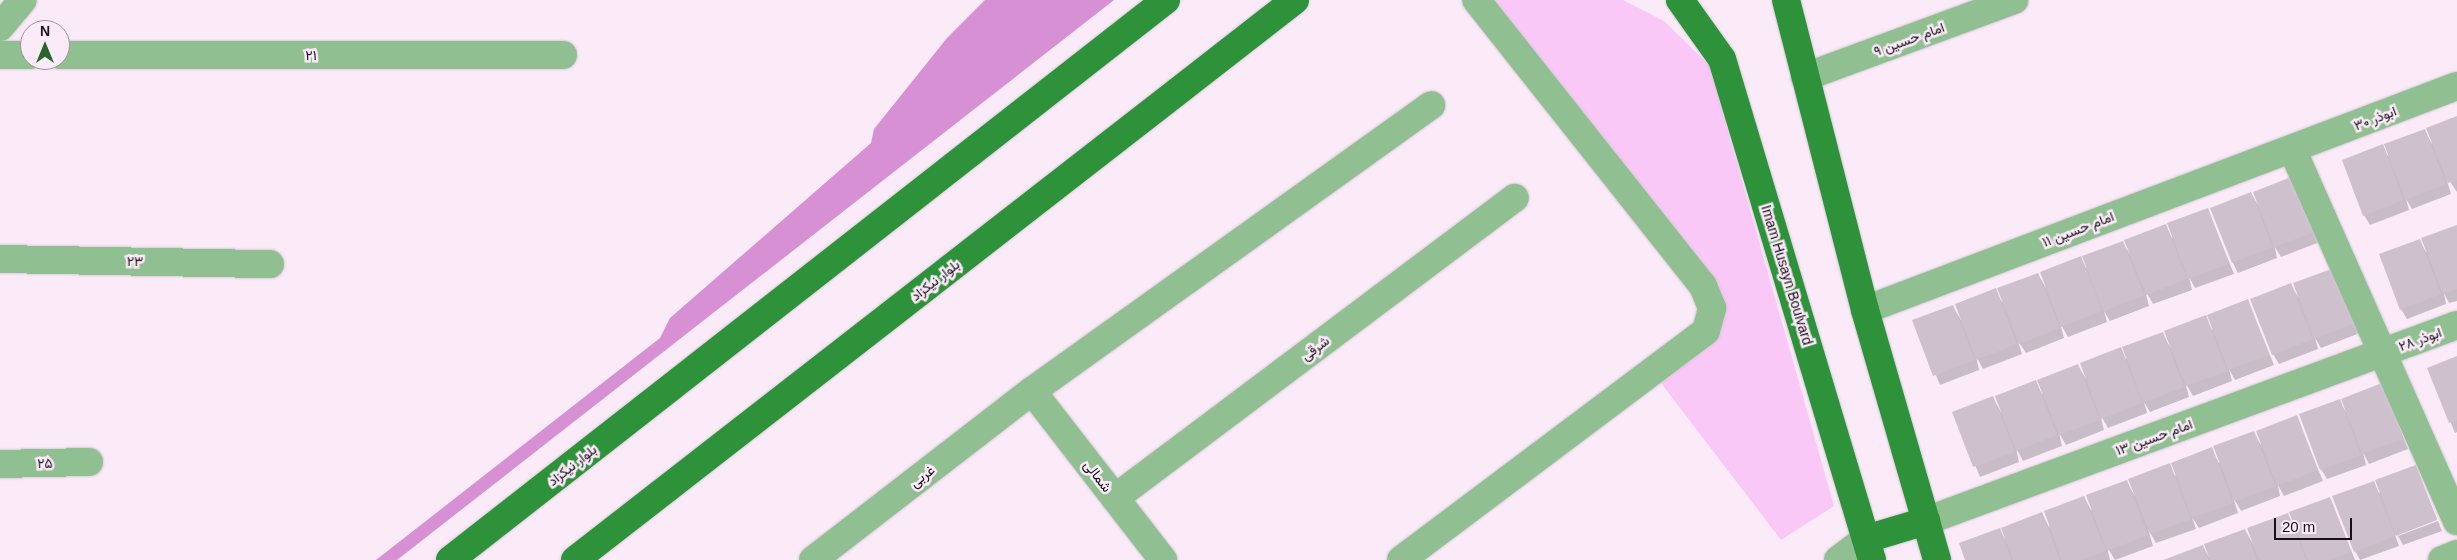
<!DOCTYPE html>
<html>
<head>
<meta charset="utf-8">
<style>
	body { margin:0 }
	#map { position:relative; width:2457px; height:560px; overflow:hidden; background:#fbebf9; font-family:Helvetica,Vazirmatn,sans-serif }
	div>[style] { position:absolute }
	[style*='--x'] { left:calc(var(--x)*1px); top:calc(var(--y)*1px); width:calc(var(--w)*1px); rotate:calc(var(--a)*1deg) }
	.green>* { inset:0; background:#f9c8f6 }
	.forest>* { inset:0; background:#d790d4 }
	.shadow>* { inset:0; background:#0003 }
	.building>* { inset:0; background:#cfc0ce }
	.roads { filter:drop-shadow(0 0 1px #d6c8d5) drop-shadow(0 0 1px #d6c8d5) }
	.minor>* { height:28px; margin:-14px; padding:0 14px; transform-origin:14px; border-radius:14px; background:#90bf91 }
	.major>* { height:28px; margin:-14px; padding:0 14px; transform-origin:14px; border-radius:14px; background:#2e923b }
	span { translate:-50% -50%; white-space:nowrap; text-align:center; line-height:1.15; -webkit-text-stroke:5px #fbebf9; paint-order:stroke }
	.street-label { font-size:14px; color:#161116 }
	.north { position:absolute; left:20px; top:20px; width:50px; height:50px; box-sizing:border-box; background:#fbebf9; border:1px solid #9f949e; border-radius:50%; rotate:0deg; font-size:14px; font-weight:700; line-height:20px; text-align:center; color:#161116 }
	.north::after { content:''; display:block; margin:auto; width:18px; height:22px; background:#28662e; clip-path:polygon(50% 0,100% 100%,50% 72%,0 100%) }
	.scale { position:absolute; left:2274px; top:518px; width:78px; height:22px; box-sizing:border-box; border:2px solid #161116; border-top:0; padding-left:6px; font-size:15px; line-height:18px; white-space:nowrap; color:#161116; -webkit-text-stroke:4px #fbebf9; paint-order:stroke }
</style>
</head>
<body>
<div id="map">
	<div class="green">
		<i style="clip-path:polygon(1484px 0,1623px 0,1664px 21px,1709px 65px,1834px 506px,1781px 540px,1661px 383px,1720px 331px)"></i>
	</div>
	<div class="forest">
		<i style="clip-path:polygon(985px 0,1114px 0,397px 560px,376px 560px,660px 338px,670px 318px,871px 143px,874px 129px,947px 38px)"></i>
	</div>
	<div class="shadow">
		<i style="clip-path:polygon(2457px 118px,2457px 192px,2445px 174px,2451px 194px,2412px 209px,2406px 199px,2409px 210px,2370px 225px,2364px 215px,2382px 146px,2388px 156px,2424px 130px,2432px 144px)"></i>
		<i style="clip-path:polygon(2293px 178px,2320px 242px,2281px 257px,2275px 247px,2277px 258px,2238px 273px,2233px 263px,2251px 193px,2258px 205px)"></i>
		<i style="clip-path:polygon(2208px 210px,2234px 274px,2195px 288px,2189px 277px,2192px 290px,2153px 304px,2145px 290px,2149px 306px,2110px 321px,2104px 311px,2107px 322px,2068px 337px,2060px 323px,2064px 338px,2026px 353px,2018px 341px,2022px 354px,1983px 369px,1976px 356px,1979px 370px,1940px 385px,1914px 321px,1953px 307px,1961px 320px,1995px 290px,2002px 302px,2038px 274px,2046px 288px,2080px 257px,2086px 268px,2122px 242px,2131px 256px,2165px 225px,2172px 238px)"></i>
		<i style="clip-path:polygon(2457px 226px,2457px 301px,2449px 303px,2444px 293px,2446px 304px,2407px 319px,2401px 309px,2419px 240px,2426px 252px)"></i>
		<i style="clip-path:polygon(2333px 269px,2360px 333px,2321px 348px,2315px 338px,2318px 349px,2279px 364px,2273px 354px,2291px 285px,2298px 297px)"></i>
		<i style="clip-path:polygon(2248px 301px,2274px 365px,2235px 380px,2229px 369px,2232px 381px,2193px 396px,2185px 382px,2189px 397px,2150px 412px,2144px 402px,2147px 413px,2108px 428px,2100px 414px,2104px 430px,2066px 445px,2059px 433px,2062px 446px,2023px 461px,2016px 448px,2019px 462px,1980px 477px,1954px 413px,1993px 398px,2001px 412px,2035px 381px,2042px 394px,2078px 366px,2086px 379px,2121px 349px,2126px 359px,2162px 334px,2171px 348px,2205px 317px,2212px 330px)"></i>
		<i style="clip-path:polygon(2457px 358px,2457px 432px,2455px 433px,2429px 369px)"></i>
		<i style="clip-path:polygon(2387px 395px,2408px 449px,2369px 464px,2363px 452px,2366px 465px,2327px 479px,2321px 469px,2339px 401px,2346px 412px)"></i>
		<i style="clip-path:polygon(2296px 417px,2323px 481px,2284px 496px,2278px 485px,2280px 496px,2241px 511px,2233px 497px,2238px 513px,2199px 528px,2192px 517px,2196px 529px,2156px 543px,2148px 529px,2153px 546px,2115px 560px,2107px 547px,2110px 560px,1966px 560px,1999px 529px,2005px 539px,2042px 513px,2049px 527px,2084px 497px,2091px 510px,2126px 481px,2135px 496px,2169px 465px,2175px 476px,2211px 449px,2219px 463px,2254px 433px,2261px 445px)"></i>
		<i style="clip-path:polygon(2415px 466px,2437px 519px,2395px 535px,2399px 546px,2360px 560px,2355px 551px,2373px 482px,2379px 493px)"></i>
		<i style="clip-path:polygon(2330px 498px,2355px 560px,2166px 560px,2202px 546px,2209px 557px,2245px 530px,2253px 544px,2287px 514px,2295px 527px)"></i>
		<i style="clip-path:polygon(2438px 521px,2442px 531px,2403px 545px,2398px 536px)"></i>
	</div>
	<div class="building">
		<i style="clip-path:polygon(2457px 116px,2457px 180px,2448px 183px,2426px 128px)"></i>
		<i style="clip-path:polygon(2425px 129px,2446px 184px,2405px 200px,2384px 144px)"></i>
		<i style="clip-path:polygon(2383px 144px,2404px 200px,2363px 216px,2342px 160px)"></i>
		<i style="clip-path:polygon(2294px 176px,2315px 232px,2274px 247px,2253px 192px)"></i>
		<i style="clip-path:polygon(2251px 192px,2273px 247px,2232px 263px,2210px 208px)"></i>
		<i style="clip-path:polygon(2208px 208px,2229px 264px,2188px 279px,2167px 223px)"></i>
		<i style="clip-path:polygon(2166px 224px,2187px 279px,2146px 295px,2124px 240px)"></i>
		<i style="clip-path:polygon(2457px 225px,2457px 289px,2443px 294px,2421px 238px)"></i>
		<i style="clip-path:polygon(2420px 239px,2441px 294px,2400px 310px,2379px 254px)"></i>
		<i style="clip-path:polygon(2123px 241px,2144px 296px,2103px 311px,2082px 256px)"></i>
		<i style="clip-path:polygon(2081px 256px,2102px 311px,2061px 327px,2040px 272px)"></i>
		<i style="clip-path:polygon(2334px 268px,2355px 323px,2314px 339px,2293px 283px)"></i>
		<i style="clip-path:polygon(2038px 273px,2060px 328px,2019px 344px,1997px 288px)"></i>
		<i style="clip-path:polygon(2291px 283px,2313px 339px,2272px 355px,2250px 299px)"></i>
		<i style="clip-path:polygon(1996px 288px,2017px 344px,1976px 360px,1955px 304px)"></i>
		<i style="clip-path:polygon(2248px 299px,2269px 355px,2228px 370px,2207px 315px)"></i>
		<i style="clip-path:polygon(1953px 305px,1975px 360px,1933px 376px,1912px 320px)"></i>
		<i style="clip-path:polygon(2206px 315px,2227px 371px,2186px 386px,2164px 331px)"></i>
		<i style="clip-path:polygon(2163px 332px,2184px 387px,2143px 403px,2122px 347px)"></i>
		<i style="clip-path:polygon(2121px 347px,2142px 403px,2101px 419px,2080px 363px)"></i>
		<i style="clip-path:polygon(2457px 356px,2457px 420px,2449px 423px,2427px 368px)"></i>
		<i style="clip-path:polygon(2078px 364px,2100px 420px,2059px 435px,2037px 380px)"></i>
		<i style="clip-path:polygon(2036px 380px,2057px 435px,2016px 451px,1995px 396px)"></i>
		<i style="clip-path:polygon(2382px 383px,2403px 439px,2362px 454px,2341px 399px)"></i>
		<i style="clip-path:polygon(1993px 396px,2015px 452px,1973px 467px,1952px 412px)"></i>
		<i style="clip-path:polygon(2340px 399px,2361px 455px,2320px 470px,2299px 414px)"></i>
		<i style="clip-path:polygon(2297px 415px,2318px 470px,2277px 486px,2256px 431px)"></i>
		<i style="clip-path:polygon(2254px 431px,2276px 486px,2235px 502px,2213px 446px)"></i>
		<i style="clip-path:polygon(2212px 447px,2233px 503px,2192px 518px,2171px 463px)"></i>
		<i style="clip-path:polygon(2170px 463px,2191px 519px,2150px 534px,2128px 479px)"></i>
		<i style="clip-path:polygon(2416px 465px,2437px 520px,2396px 536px,2375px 480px)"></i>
		<i style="clip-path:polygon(2127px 480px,2148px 535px,2107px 551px,2086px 495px)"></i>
		<i style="clip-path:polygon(2374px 481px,2395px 536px,2354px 552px,2332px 496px)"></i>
		<i style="clip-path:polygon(2084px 496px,2106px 551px,2082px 560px,2062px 560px,2044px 511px)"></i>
		<i style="clip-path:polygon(2330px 497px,2351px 552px,2331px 560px,2308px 560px,2289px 512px)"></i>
		<i style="clip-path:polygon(2042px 512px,2060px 560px,2013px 560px,2001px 528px)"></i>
		<i style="clip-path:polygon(2288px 513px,2306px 560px,2259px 560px,2247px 528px)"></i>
		<i style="clip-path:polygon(2000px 528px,2012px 560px,1965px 560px,1959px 543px)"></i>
		<i style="clip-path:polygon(2245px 529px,2257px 560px,2210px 560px,2204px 544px)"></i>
		<i style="clip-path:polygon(2203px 545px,2209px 560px,2163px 560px)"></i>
	</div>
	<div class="roads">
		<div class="minor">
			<i style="--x:0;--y:27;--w:35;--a:-50"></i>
			<i style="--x:0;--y:55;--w:30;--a:0"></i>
			<i style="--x:60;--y:55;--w:503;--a:0"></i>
			<i style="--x:1805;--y:77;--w:223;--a:-20.2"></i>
			<i style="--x:2292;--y:149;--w:407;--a:66.1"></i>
			<i style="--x:0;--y:259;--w:270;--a:1.1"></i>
			<i style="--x:1865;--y:310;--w:633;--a:-20.73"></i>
			<i style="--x:1032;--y:391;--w:214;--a:52.2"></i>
			<i style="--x:0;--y:464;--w:89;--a:-1.3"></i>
			<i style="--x:1115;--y:498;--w:500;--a:-36.9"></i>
			<i style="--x:1926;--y:521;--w:566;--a:-20.26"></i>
			<i style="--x:813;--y:560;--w:277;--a:-37.7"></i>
			<i style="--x:1032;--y:391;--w:491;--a:-35.6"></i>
			<i style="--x:1401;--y:560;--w:381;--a:-36.9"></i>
			<i style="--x:1706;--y:331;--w:24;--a:-75"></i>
			<i style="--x:1712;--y:308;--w:24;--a:-112"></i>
			<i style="--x:1703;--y:286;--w:365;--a:-128.4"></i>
			<i style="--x:1838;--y:560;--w:35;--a:-37"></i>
			<i style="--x:2442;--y:560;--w:16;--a:-22"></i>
		</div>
		<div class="major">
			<i style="--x:1680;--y:0;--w:72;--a:54.6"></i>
			<i style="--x:1722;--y:59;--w:523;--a:73.33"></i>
			<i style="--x:1786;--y:0;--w:320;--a:75.7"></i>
			<i style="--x:1865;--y:310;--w:260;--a:73.9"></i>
			<i style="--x:1866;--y:539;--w:63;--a:-16.7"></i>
			<i style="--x:450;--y:560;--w:909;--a:-38.03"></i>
			<i style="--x:575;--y:560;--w:912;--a:-37.87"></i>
		</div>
	</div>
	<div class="street-label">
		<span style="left:1909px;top:39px;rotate:-20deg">امام حسین ۹</span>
		<span style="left:311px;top:55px">۲۱</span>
		<span style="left:2375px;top:118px;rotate:-21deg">ابوذر ۳۰</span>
		<span style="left:2078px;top:229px;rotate:-21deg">امام حسین ۱۱</span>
		<span style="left:135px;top:261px;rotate:1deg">۲۳</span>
		<span style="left:1787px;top:275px;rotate:73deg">Imam Husayn Boulvard</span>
		<span style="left:935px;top:280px;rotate:-38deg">بلوار نیکزاد</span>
		<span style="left:2420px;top:339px;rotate:-20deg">ابوذر ۲۸</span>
		<span style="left:1315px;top:348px;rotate:-37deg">شرقی</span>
		<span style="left:2154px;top:437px;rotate:-20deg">امام حسین ۱۳</span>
		<span style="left:45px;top:463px;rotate:-1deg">۲۵</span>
		<span style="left:572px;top:465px;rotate:-38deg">بلوار نیکزاد</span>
		<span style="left:922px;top:476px;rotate:-38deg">غربی</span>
		<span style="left:1098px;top:476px;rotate:52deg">شمالی</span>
	</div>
	<div class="north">N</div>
	<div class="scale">20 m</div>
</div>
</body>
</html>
